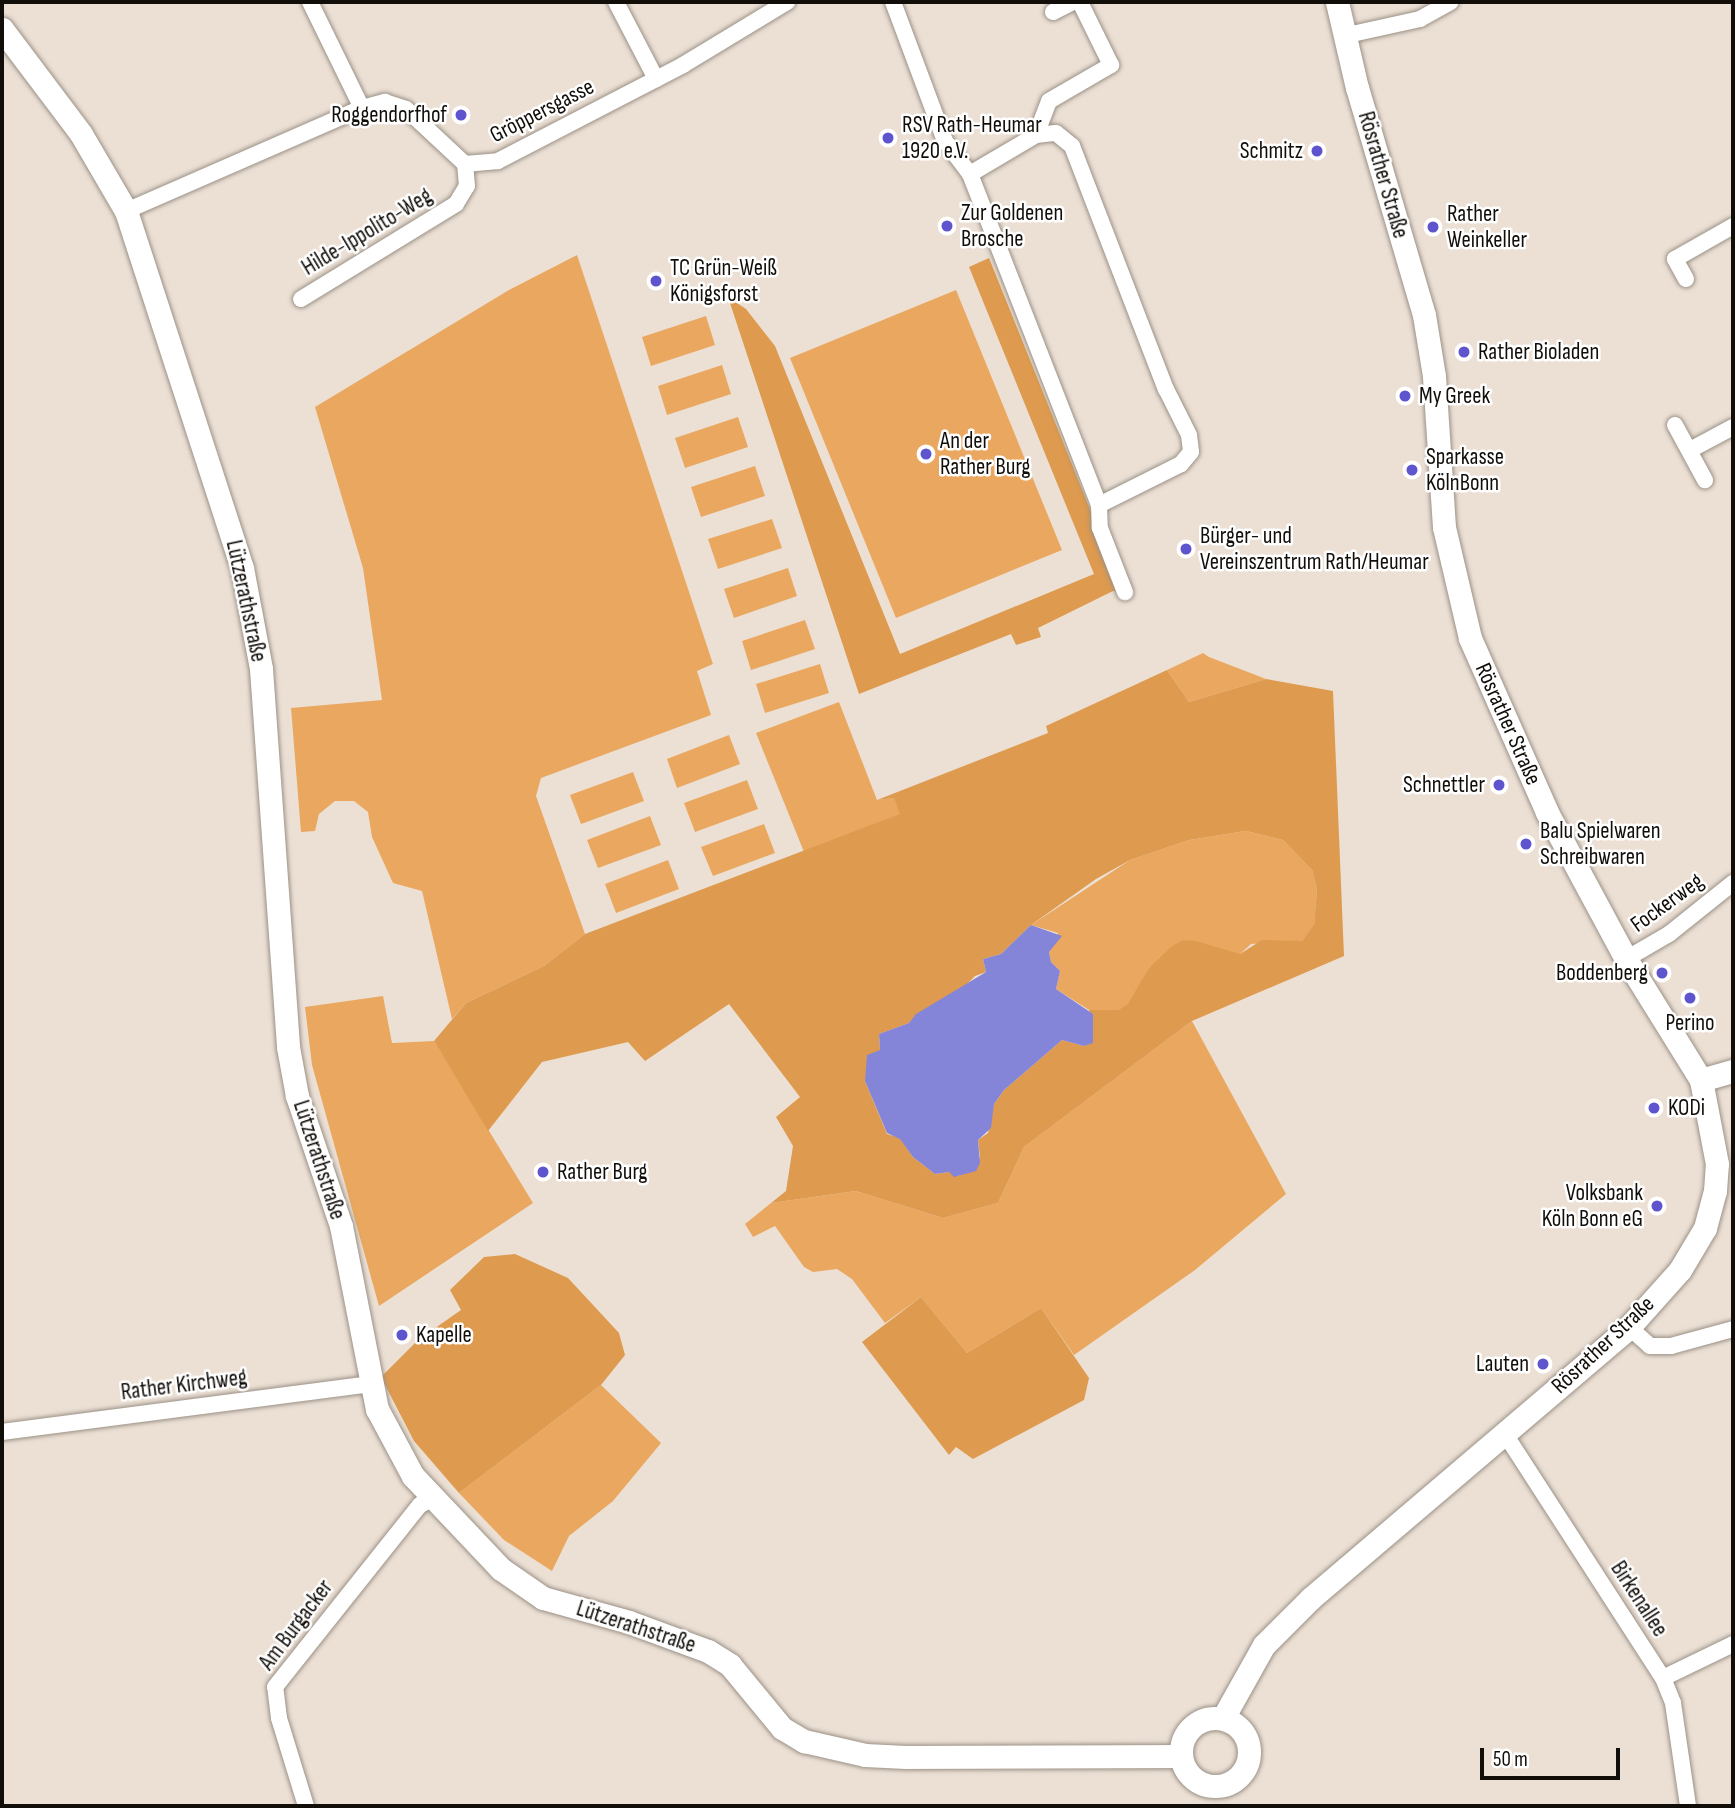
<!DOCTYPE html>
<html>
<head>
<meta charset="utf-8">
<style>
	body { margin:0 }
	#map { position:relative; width:1735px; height:1808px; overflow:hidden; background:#ece0d5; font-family:"Sofia Sans Condensed",sans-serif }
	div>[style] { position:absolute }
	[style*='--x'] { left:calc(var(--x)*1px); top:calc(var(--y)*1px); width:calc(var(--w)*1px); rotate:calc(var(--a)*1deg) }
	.green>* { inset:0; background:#eaa75f }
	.forest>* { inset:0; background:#de9a4e }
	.water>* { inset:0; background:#8485d9 }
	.roads { filter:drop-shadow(0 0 2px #9b9186) drop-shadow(0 0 2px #9b9186) }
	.street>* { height:16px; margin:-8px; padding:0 8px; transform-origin:8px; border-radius:8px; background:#fff }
	.secondary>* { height:23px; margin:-11.5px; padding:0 11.5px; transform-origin:11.5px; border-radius:11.5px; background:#fff }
	.secondary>.ring { margin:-11.5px; padding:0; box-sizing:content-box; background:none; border:23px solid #fff; border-radius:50% }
	.dots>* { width:19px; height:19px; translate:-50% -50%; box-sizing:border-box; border:4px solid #fff; border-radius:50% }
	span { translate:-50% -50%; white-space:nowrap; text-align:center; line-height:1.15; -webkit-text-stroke:5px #fff; paint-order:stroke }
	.street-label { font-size:23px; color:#110d09 }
	.poi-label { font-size:23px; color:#110d09 }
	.right { translate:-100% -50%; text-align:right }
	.left { translate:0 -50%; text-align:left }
	.frame { position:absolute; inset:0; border:4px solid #110d09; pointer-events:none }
	.scale { position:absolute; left:1480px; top:1748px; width:140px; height:32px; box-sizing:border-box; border:4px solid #110d09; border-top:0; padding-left:9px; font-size:21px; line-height:24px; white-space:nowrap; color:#110d09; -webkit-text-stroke:5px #fff; paint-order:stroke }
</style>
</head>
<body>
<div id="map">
	<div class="green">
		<i style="clip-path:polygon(577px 255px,713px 664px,697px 671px,711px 715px,541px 778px,536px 796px,585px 934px,544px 966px,466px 1003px,452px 1019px,422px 891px,393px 883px,372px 837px,368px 812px,354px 801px,335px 801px,319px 814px,315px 831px,301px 832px,291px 708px,382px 700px,363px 568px,315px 407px,509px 290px)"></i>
		<i style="clip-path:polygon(956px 290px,1062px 550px,896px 618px,790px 358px)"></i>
		<i style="clip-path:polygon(706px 316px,715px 345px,651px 366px,642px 337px)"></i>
		<i style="clip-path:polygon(722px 365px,731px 394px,667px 415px,658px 386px)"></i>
		<i style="clip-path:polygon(738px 417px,748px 447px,685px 468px,675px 438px)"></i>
		<i style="clip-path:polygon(755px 466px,765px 496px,701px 517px,691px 487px)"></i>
		<i style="clip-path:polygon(772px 519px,782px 548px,718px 569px,708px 539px)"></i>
		<i style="clip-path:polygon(788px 568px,797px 596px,734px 618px,724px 589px)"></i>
		<i style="clip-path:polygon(805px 620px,815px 649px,751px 670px,742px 641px)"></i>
		<i style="clip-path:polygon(1203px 653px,1209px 657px,1266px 679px,1189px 702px,1167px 670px)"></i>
		<i style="clip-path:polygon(820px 664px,829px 693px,765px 713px,756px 684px)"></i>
		<i style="clip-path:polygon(839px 702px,877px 800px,894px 798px,901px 814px,804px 852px,756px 733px)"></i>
		<i style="clip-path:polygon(729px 735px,740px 764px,677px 788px,667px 759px)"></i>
		<i style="clip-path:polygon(633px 772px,644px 801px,581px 824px,570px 795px)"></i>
		<i style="clip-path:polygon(747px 780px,758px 809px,695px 832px,684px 803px)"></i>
		<i style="clip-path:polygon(650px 816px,661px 845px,598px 868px,587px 840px)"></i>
		<i style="clip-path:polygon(764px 824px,775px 853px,713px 876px,701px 847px)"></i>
		<i style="clip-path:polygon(1246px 831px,1283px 840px,1312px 870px,1317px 889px,1314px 926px,1302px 941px,1251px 944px,1240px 954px,1229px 954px,1183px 940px,1148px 969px,1129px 1004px,1118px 1010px,1089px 1010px,1056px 989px,1060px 971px,1051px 962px,1049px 952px,1058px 933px,1031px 925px,1130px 860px,1189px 840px)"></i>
		<i style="clip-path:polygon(668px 860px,679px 889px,616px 913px,605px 884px)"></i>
		<i style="clip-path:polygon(383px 996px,392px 1043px,434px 1041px,533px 1203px,379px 1306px,312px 1065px,305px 1007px)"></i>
		<i style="clip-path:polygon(1192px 1021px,1286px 1194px,1195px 1270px,1074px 1355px,1041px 1308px,967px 1353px,921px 1297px,885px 1323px,852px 1279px,837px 1269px,813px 1272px,804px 1267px,775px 1226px,753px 1237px,745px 1224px,771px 1203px,856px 1191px,943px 1218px,998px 1203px,1024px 1147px)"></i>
		<i style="clip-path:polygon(601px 1385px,661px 1443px,613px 1501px,569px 1536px,552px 1571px,504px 1540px,459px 1493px)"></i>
	</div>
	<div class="forest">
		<i style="clip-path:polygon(989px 258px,1123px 591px,1113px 591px,1038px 628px,1041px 637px,1016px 645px,1011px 634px,859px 694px,728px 297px,746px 309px,775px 346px,900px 654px,1094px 574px,969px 267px)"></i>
		<i style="clip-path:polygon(evenodd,1167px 670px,1189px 702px,1266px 679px,1333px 691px,1344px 956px,1192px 1021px,1024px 1147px,998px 1203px,943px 1218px,856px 1191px,771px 1203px,786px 1191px,793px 1146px,776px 1117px,800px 1097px,729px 1004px,645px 1061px,628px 1042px,542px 1062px,488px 1131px,434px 1041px,466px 1003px,544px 966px,585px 934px,900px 814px,894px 798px,877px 800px,1048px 733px,1046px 726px,1167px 670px,1246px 831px,1283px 840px,1312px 870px,1317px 889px,1314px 925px,1302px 941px,1262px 940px,1240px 954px,1196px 941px,1183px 940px,1171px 947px,1148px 969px,1128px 1004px,1118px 1010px,1089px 1010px,1093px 1042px,1084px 1046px,1062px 1040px,1004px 1090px,994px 1104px,988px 1133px,978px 1140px,980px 1157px,971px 1171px,958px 1176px,949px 1172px,935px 1174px,913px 1157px,900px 1138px,887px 1134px,865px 1081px,880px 1050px,879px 1034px,909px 1023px,917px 1014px,961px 990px,975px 976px,986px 972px,983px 959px,1001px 954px,1031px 925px,1096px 879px,1130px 860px,1189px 840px,1246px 831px)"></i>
		<i style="clip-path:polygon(515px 1254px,568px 1278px,619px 1333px,625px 1355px,601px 1385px,459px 1493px,414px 1441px,381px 1377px,418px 1340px,461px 1310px,450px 1290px,484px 1257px)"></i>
		<i style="clip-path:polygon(921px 1297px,967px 1353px,1041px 1308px,1089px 1378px,1084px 1400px,973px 1459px,956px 1447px,949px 1455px,862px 1342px)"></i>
	</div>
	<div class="water">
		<i style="clip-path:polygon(1031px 925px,1062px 936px,1049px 952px,1051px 962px,1060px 971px,1056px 989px,1093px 1014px,1093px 1043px,1084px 1046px,1062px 1040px,1004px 1090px,994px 1104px,991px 1128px,978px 1140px,980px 1163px,976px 1171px,954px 1177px,949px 1172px,935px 1174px,913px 1157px,900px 1139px,887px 1133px,865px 1081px,867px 1055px,880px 1050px,879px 1034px,909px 1023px,916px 1014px,986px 972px,983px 959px,1001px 954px)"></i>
	</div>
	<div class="roads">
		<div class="street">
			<i style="--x:310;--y:2;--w:118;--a:63.9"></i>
			<i style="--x:616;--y:2;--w:87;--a:62.5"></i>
			<i style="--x:893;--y:2;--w:148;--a:69.5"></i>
			<i style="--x:945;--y:141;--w:41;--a:52.9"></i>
			<i style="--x:970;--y:174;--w:355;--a:68.7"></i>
			<i style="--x:1099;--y:505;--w:23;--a:88"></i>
			<i style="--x:1100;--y:528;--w:69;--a:68.7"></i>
			<i style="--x:1053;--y:12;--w:22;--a:-27"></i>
			<i style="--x:1343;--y:36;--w:79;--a:-12.4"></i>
			<i style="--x:1420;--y:19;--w:35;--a:-29"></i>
			<i style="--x:1036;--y:135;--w:36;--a:-69"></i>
			<i style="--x:1049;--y:101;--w:72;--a:-30.1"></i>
			<i style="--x:1111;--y:65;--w:70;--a:-116.2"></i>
			<i style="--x:970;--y:174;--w:77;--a:-30.6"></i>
			<i style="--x:1036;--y:135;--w:20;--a:-6"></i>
			<i style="--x:1056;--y:133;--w:21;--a:39"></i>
			<i style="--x:1072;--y:146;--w:261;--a:68.9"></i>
			<i style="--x:1166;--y:389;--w:51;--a:63.4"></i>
			<i style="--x:1189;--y:435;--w:17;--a:83"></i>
			<i style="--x:1191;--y:452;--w:16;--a:130"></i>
			<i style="--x:1181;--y:464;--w:92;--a:153.4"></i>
			<i style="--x:126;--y:211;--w:257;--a:-23.6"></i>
			<i style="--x:362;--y:108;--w:24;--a:-15"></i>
			<i style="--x:385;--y:102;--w:22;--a:18"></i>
			<i style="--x:406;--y:109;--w:81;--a:43"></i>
			<i style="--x:465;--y:164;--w:33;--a:-5"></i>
			<i style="--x:498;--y:161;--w:208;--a:-27.4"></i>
			<i style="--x:683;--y:65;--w:122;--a:-31.2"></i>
			<i style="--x:1686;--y:279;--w:23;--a:-119"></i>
			<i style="--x:1675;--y:259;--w:67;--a:-29.6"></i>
			<i style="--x:301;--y:299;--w:182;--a:-31.5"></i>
			<i style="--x:456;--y:204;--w:21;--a:-59"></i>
			<i style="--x:467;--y:186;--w:22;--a:-95"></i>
			<i style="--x:1675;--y:425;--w:63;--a:61.4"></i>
			<i style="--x:1690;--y:450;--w:49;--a:-28.1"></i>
			<i style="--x:1626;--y:959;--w:50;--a:-30.2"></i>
			<i style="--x:1669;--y:934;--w:82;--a:-38.6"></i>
			<i style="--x:1629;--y:1327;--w:28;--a:42"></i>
			<i style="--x:1650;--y:1346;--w:21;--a:0"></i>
			<i style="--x:1671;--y:1346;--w:64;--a:-15.3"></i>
			<i style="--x:2;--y:1432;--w:372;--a:-7.4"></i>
			<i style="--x:1505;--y:1434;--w:291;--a:57.1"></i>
			<i style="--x:1663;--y:1678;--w:27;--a:68"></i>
			<i style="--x:1673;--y:1703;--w:104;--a:81.7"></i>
			<i style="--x:1663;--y:1678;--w:78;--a:-25.9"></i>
			<i style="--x:306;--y:1806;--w:92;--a:-107.1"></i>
			<i style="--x:279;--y:1718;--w:31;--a:-97"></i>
			<i style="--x:275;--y:1687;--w:233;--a:-51.5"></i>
			<i style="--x:420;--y:1505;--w:13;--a:-27"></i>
		</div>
		<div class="secondary">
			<i style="--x:2;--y:29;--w:131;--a:53"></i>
			<i style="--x:81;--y:134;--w:89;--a:59.7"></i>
			<i style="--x:126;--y:211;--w:375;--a:72"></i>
			<i style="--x:242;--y:568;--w:103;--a:79.3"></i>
			<i style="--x:261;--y:669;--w:379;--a:85.9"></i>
			<i style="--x:288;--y:1047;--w:50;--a:79.6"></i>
			<i style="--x:297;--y:1096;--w:137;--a:71.3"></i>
			<i style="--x:341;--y:1226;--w:187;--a:78.9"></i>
			<i style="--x:377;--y:1409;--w:76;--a:61.8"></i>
			<i style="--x:413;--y:1476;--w:128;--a:46.6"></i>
			<i style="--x:501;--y:1569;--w:51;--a:34.6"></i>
			<i style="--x:543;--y:1598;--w:89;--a:15.6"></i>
			<i style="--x:629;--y:1622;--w:84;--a:20.2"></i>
			<i style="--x:708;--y:1651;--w:26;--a:32"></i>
			<i style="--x:730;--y:1665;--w:82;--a:50.5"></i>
			<i style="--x:782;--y:1728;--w:26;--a:31"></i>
			<i style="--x:804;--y:1741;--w:63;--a:12.9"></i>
			<i style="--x:865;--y:1755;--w:41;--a:2.8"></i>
			<i style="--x:906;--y:1757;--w:274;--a:-0.2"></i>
			<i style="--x:1701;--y:1080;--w:33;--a:-16"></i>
			<i class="ring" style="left:1181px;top:1718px;width:45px;height:45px"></i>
			<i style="--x:1223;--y:1718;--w:84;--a:-60.7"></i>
			<i style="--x:1264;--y:1645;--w:66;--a:-45"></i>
			<i style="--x:1311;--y:1598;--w:418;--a:-40.4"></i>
			<i style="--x:1629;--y:1327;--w:76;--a:-48.2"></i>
			<i style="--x:1680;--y:1270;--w:49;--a:-59.2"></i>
			<i style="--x:1705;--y:1228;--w:38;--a:-75"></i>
			<i style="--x:1715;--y:1191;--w:27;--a:-86"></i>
			<i style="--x:1717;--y:1164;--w:86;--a:-100.8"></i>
			<i style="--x:1701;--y:1080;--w:142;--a:-121.8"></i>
			<i style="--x:1626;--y:959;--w:167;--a:-118.3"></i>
			<i style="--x:1547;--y:812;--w:190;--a:-113.9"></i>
			<i style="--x:1470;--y:638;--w:114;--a:-103.2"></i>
			<i style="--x:1444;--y:527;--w:151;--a:-93.8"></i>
			<i style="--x:1434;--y:376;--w:62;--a:-99.3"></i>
			<i style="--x:1424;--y:315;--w:237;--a:-106.4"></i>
			<i style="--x:1357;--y:88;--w:88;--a:-103.1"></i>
		</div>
	</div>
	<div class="dots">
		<i style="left:461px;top:115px;background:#5e55ce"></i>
		<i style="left:888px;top:138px;background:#5e55ce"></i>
		<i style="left:1317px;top:151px;background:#5e55ce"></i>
		<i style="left:947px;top:226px;background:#5e55ce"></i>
		<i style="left:1433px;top:227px;background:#5e55ce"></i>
		<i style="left:656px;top:281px;background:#5e55ce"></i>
		<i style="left:1464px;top:352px;background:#5e55ce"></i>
		<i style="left:1405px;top:396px;background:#5e55ce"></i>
		<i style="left:926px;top:454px;background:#5e55ce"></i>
		<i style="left:1412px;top:470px;background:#5e55ce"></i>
		<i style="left:1186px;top:549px;background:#5e55ce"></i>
		<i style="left:1499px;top:785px;background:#5e55ce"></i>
		<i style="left:1526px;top:844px;background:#5e55ce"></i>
		<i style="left:1662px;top:973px;background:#5e55ce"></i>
		<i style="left:1690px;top:998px;background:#5e55ce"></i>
		<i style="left:1654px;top:1108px;background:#5e55ce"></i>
		<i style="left:543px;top:1172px;background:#5e55ce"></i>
		<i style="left:1657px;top:1206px;background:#5e55ce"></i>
		<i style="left:402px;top:1335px;background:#5e55ce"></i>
		<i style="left:1543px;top:1364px;background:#5e55ce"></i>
	</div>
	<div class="street-label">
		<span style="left:542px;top:111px;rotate:-27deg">Gröppersgasse</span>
		<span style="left:1383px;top:175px;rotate:74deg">Rösrather Straße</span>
		<span style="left:367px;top:232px;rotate:-31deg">Hilde-Ippolito-Weg</span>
		<span style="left:246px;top:601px;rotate:78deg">Lützerathstraße</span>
		<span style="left:1508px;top:724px;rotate:66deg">Rösrather Straße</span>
		<span style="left:1667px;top:903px;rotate:-36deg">Fockerweg</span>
		<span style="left:319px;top:1160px;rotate:72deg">Lützerathstraße</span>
		<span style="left:1603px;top:1345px;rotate:-43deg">Rösrather Straße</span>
		<span style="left:184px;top:1385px;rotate:-7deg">Rather Kirchweg</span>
		<span style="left:1639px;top:1599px;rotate:57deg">Birkenallee</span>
		<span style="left:296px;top:1625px;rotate:-53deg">Am Burgacker</span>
		<span style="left:636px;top:1627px;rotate:18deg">Lützerathstraße</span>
	</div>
	<div class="poi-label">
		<span class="right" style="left:447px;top:115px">Roggendorfhof</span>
		<span class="left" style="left:902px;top:138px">RSV Rath-Heumar<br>1920 e.V.</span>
		<span class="right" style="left:1303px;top:151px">Schmitz</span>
		<span class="left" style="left:961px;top:226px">Zur Goldenen<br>Brosche</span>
		<span class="left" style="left:1447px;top:227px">Rather<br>Weinkeller</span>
		<span class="left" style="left:670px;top:281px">TC Grün-Weiß<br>Königsforst</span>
		<span class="left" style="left:1478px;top:352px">Rather Bioladen</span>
		<span class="left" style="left:1419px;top:396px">My Greek</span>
		<span class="left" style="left:940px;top:454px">An der<br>Rather Burg</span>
		<span class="left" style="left:1426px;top:470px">Sparkasse<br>KölnBonn</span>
		<span class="left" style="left:1200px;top:549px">Bürger- und<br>Vereinszentrum Rath/Heumar</span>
		<span class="right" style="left:1485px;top:785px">Schnettler</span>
		<span class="left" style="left:1540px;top:844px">Balu Spielwaren<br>Schreibwaren</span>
		<span class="right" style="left:1648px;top:973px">Boddenberg</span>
		<span style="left:1690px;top:1023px">Perino</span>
		<span class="left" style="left:1668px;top:1108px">KODi</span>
		<span class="left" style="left:557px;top:1172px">Rather Burg</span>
		<span class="right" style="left:1643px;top:1206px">Volksbank<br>Köln Bonn eG</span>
		<span class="left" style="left:416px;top:1335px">Kapelle</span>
		<span class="right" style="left:1529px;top:1364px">Lauten</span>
	</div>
	<div class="frame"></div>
	<div class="scale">50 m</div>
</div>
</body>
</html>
